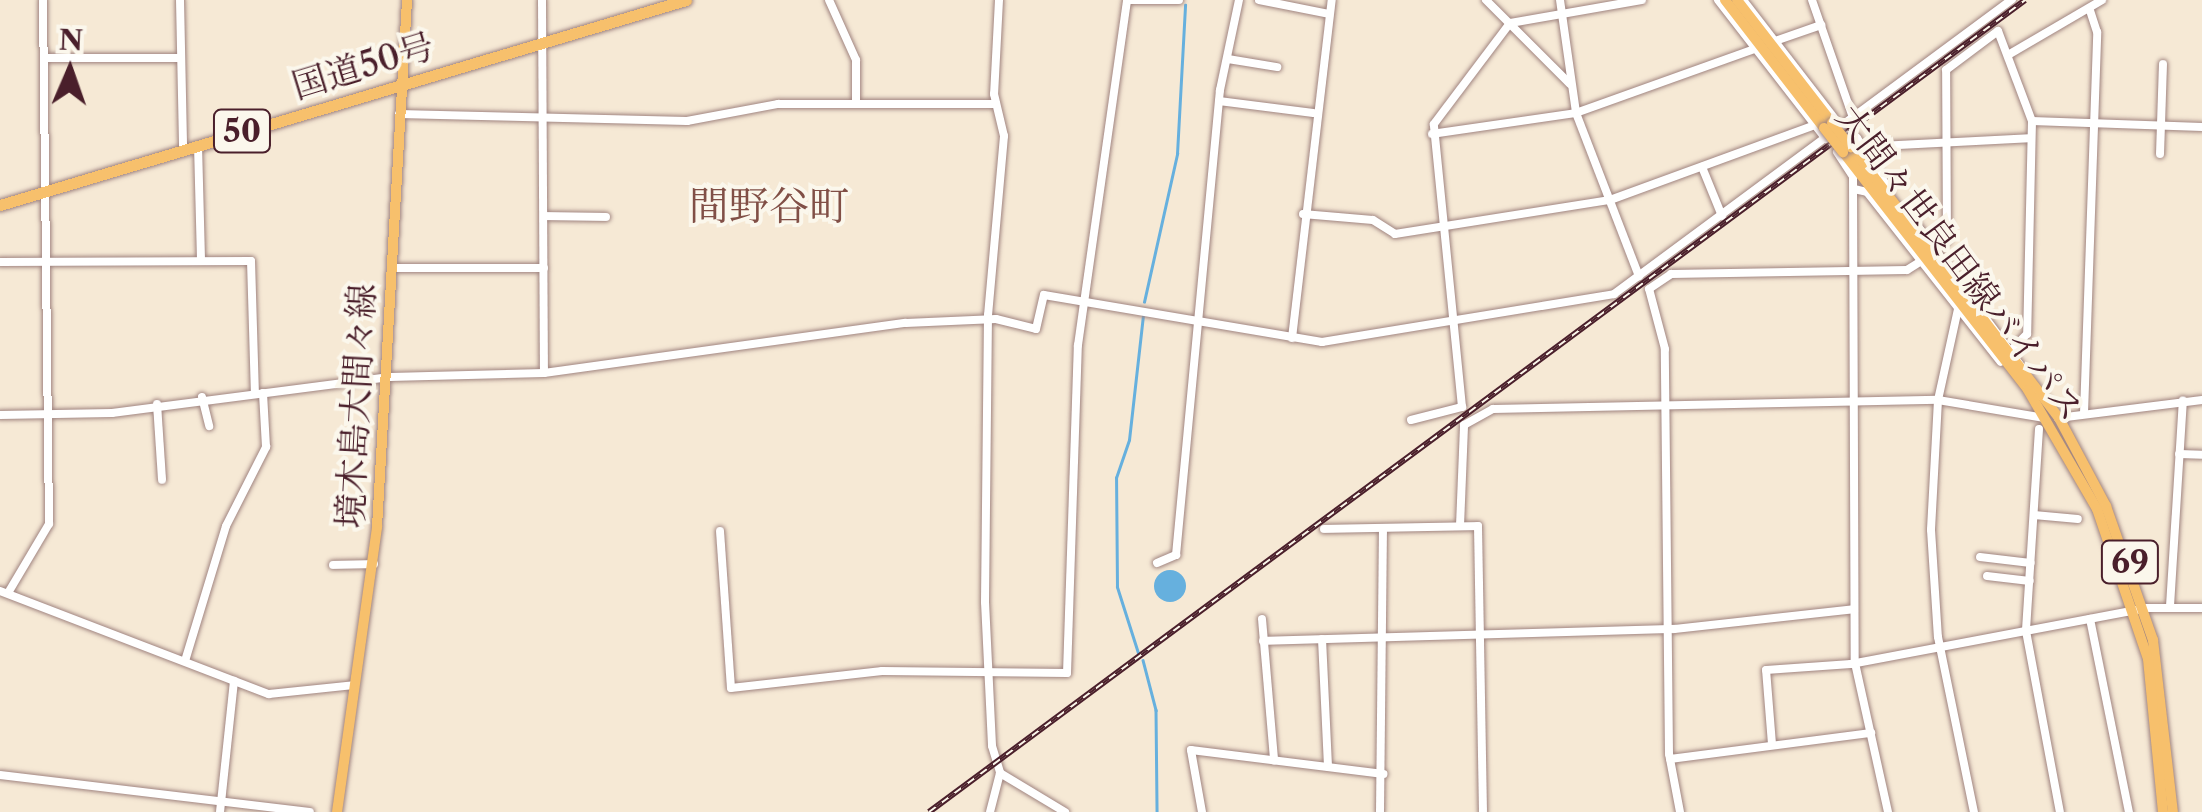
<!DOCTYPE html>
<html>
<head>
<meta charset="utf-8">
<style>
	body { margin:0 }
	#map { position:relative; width:2202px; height:812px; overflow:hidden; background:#f6e9d5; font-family:"Libre Caslon Text","Noto Serif JP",serif }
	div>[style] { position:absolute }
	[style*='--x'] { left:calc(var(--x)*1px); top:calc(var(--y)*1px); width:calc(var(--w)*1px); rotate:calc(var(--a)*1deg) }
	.water>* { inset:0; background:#66b0de }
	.round { border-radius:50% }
	.stream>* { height:2.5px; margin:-1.25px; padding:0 1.25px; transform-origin:1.25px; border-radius:1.25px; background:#66b0de }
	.roads { filter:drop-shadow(0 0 2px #a08480) drop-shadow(0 0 2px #a08480) }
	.minor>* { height:8px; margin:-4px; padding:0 4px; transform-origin:4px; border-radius:4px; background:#fff }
	.major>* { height:10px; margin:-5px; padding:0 5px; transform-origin:5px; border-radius:5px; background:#f7c06c }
	.highway>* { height:11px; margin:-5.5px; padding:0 5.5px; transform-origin:5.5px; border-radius:5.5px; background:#f7c06c }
	.rail>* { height:6px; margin-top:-3px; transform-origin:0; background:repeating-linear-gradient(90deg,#fbf7ec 0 8px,#4a1f2b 0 16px); box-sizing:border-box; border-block:2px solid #4a1f2b }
	.bridges { filter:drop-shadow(0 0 2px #a08480) drop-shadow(0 0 2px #a08480) }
	.major-bridge>* { height:10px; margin:-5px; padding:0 5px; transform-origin:5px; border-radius:5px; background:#f7c06c }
	span { translate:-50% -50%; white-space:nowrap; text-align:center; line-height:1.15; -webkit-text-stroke:8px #fbf7ec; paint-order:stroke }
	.shield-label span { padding:2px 8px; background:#fbf7ec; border:2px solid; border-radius:8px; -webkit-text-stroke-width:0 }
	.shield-label { font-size:32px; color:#4a1f2b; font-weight:700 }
	.street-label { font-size:35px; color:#4a1f2b }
	.quarter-label { font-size:40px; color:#814f46 }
	.north { position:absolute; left:20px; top:20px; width:100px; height:100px; -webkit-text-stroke:8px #fbf7ec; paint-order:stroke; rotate:2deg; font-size:28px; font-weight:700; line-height:40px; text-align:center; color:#4a1f2b }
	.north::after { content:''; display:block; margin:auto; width:35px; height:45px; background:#4a1f2b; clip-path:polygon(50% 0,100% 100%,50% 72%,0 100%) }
</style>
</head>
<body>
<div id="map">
	<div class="water">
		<i class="round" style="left:1154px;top:570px;width:32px;height:32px"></i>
	</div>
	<div class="stream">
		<i style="--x:1144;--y:302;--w:152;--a:-77.4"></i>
		<i style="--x:1177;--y:154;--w:149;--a:-86.9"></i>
		<i style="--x:1138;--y:653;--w:69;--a:-107.7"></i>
		<i style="--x:1117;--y:587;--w:109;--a:-90.5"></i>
		<i style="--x:1116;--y:478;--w:40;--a:-71.1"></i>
		<i style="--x:1129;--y:440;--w:126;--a:-83.6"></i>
		<i style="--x:1143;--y:660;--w:52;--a:75.4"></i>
		<i style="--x:1156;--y:710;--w:102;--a:89.4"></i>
	</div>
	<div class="roads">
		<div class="minor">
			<i style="--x:180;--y:0;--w:149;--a:88.8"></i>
			<i style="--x:542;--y:0;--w:373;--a:89.7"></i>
			<i style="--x:829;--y:0;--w:66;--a:65.8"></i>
			<i style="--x:856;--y:60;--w:43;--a:90"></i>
			<i style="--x:999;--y:0;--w:94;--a:93"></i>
			<i style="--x:994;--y:94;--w:43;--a:76.6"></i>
			<i style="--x:1004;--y:136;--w:180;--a:95.1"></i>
			<i style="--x:988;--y:315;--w:287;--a:90.6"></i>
			<i style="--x:985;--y:602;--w:144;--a:87.2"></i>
			<i style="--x:992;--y:746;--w:28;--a:73"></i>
			<i style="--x:1000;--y:773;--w:76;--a:31"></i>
			<i style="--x:1128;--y:0;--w:51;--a:0"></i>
			<i style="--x:1259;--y:0;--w:71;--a:11.3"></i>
			<i style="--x:1486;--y:0;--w:119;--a:45"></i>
			<i style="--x:1560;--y:0;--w:114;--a:81.9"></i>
			<i style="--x:1576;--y:113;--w:175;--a:68.9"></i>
			<i style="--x:1718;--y:0;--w:176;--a:52.2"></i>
			<i style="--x:1743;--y:0;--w:150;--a:52.3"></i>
			<i style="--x:1812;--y:0;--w:125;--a:70.8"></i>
			<i style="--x:1778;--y:40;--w:46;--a:-19.2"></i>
			<i style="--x:2008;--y:55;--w:109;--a:-30.3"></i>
			<i style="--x:44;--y:58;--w:137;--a:0"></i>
			<i style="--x:1228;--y:59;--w:50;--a:9.3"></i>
			<i style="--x:1219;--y:101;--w:95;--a:7.3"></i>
			<i style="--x:399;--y:114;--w:288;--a:1.4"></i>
			<i style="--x:687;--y:121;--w:93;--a:-10.6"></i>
			<i style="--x:778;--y:104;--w:218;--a:0"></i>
			<i style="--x:2032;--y:121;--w:170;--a:2"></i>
			<i style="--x:1432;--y:134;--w:146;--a:-8.3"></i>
			<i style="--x:1576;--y:113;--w:193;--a:-19.7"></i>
			<i style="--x:198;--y:145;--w:116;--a:88.5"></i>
			<i style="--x:1860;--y:147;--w:169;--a:-3"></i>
			<i style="--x:2160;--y:154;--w:90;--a:-88.1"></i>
			<i style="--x:1702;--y:167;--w:53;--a:67.8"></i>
			<i style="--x:1887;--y:186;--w:57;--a:-122"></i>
			<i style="--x:1857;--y:138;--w:24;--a:145"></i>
			<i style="--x:1837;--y:152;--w:30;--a:57"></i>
			<i style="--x:1853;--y:177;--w:486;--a:89.8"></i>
			<i style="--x:1855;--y:663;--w:153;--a:77.5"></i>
			<i style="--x:1854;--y:189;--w:13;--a:13"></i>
			<i style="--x:1867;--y:192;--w:216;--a:51.8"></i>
			<i style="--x:1303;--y:214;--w:70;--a:4.9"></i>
			<i style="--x:1373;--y:220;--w:26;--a:32"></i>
			<i style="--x:1395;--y:234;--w:218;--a:-9"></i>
			<i style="--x:1610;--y:200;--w:218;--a:-20.1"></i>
			<i style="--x:545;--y:216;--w:61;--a:0.9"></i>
			<i style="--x:1917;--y:225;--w:180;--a:53.6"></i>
			<i style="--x:1936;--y:250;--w:15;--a:-42"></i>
			<i style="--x:1947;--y:240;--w:170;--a:-90.3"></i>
			<i style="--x:1946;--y:70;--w:65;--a:-36.9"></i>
			<i style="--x:1998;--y:31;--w:96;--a:69.3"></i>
			<i style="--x:2032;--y:121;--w:213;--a:91.3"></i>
			<i style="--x:2027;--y:334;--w:18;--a:135"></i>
			<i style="--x:0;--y:262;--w:251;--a:-0.2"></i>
			<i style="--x:251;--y:261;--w:132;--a:88.3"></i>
			<i style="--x:391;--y:268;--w:153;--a:0"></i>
			<i style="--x:1958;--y:309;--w:93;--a:102.4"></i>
			<i style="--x:1938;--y:400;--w:130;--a:93.1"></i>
			<i style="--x:1931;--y:530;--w:107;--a:86.3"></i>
			<i style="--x:1938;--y:637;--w:179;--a:78.4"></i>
			<i style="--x:1292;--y:338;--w:340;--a:-83.3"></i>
			<i style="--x:202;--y:397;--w:30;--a:76"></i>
			<i style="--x:157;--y:404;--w:76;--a:86.2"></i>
			<i style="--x:2084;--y:413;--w:381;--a:-88"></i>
			<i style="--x:2097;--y:32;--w:25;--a:-108"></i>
			<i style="--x:0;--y:415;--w:112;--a:-1"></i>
			<i style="--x:112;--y:413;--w:280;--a:-7.4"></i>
			<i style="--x:390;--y:377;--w:154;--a:-1.5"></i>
			<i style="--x:544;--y:373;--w:365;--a:-7.9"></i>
			<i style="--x:906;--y:323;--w:90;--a:-2.5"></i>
			<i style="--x:996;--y:319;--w:41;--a:14"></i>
			<i style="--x:1036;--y:329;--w:35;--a:-77"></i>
			<i style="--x:1044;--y:295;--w:282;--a:9.6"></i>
			<i style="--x:1322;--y:342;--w:296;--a:-9.3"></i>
			<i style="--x:1614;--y:294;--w:495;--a:-36.5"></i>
			<i style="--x:2058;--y:418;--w:145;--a:-7.1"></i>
			<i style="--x:1411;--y:420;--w:53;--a:-14.3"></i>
			<i style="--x:1462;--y:407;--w:284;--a:-95.7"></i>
			<i style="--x:1434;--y:124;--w:126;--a:-53"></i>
			<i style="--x:1510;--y:23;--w:134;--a:-9.9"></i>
			<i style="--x:2039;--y:429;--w:202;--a:93.7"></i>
			<i style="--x:2026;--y:631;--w:184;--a:79.4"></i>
			<i style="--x:2179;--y:454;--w:23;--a:2"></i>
			<i style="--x:2034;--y:515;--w:44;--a:5.2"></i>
			<i style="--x:1460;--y:526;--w:101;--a:-87.7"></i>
			<i style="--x:1464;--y:425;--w:33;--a:-29"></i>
			<i style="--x:1493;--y:409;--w:445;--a:-1.2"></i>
			<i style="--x:1938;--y:400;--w:108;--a:9.6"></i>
			<i style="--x:1324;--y:529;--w:154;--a:-1.1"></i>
			<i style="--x:1478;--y:526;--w:286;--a:89"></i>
			<i style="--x:720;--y:531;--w:157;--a:86"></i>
			<i style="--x:731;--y:688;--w:152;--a:-6.4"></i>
			<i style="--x:882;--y:671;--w:185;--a:0.6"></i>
			<i style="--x:1067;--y:673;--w:328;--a:-88.1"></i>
			<i style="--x:1078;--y:345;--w:348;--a:-81.9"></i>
			<i style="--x:1980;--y:557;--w:51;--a:6.7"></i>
			<i style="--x:1157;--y:563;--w:21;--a:-23"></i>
			<i style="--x:1176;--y:555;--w:467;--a:-84.6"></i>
			<i style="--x:1220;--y:90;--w:92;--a:-78.1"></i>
			<i style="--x:333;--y:565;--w:41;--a:-1.4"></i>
			<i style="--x:1987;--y:576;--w:43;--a:6.6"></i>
			<i style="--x:0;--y:591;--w:288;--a:21"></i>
			<i style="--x:269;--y:694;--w:85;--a:-6"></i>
			<i style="--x:8;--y:593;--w:80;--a:-59.3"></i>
			<i style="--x:49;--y:524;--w:524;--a:-90.66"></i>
			<i style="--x:2170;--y:606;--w:206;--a:-86.4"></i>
			<i style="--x:1262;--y:619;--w:142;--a:85.1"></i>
			<i style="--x:2090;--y:619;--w:197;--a:78.6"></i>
			<i style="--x:1322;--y:639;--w:128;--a:87.3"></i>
			<i style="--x:1263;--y:641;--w:411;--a:-1.7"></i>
			<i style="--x:1674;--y:629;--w:181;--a:-6.3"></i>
			<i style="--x:185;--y:661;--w:141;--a:-73.1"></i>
			<i style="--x:226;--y:526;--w:89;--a:-63.1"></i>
			<i style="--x:266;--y:447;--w:54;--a:-93.2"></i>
			<i style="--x:1772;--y:744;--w:74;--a:-94.6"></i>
			<i style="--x:1766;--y:670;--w:85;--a:-4"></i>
			<i style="--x:1851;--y:664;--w:300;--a:-10.7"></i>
			<i style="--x:2146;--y:608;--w:56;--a:0"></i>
			<i style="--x:1670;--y:759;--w:203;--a:-7.4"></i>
			<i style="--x:0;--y:775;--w:312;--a:6.8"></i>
			<i style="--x:220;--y:812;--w:132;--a:-83.9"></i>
			<i style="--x:990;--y:812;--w:40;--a:-75.6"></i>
			<i style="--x:1202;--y:812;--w:63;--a:-100.1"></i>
			<i style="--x:1191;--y:750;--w:194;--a:7.1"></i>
			<i style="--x:1380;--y:812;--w:284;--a:-89.4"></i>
			<i style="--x:1680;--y:812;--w:59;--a:-100.7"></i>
			<i style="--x:1669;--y:754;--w:405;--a:-90.6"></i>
			<i style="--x:1665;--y:349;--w:62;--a:-104.9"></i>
			<i style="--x:1649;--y:289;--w:27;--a:-34"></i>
			<i style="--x:1671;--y:274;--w:236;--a:-1"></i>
			<i style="--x:1907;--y:270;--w:19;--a:-32"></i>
		</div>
		<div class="major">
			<i style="--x:1725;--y:0;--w:162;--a:52.3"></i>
			<i style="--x:1737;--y:0;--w:155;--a:52.3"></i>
			<i style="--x:1851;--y:147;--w:342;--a:52.5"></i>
			<i style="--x:2059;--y:418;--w:100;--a:61.9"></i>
			<i style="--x:2106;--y:506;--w:142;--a:70.7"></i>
			<i style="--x:2153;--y:640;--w:173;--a:83.4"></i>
			<i style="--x:1843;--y:152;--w:301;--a:52.1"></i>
			<i style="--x:2028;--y:390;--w:138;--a:59.9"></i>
			<i style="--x:2097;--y:509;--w:158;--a:71.2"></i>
			<i style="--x:2148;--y:659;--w:154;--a:84.4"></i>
			<i style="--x:337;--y:812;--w:288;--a:-82"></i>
			<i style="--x:377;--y:527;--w:528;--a:-86.74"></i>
		</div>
		<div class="highway">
			<i style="--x:0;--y:205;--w:716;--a:-16.64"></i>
		</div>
	</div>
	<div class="rail">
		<i style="--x:929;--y:812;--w:1364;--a:-36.53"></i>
	</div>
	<div class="bridges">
		<div class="major-bridge">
			<i style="--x:1832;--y:123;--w:31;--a:52"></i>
			<i style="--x:1824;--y:128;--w:31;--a:52"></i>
		</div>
	</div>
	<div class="shield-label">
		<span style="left:242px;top:131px">50</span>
		<span style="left:2130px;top:562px">69</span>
	</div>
	<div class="street-label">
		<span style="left:363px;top:66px;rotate:-17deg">国道50号</span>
		<span style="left:1960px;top:263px;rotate:53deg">大間々世良田線バイパス</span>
		<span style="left:356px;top:406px;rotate:-87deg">境木島大間々線</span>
	</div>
	<div class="quarter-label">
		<span style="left:769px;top:206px">間野谷町</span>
	</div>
	<div class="north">N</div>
</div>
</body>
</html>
